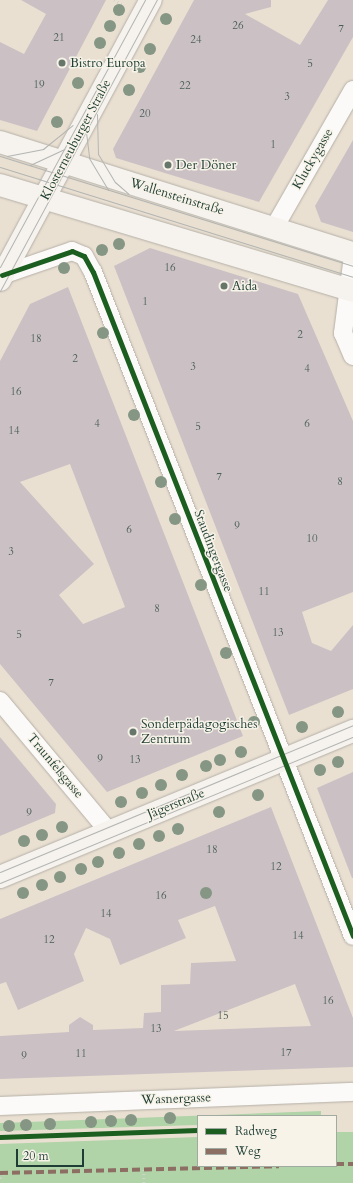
<!DOCTYPE html>
<html>
<head>
<meta charset="utf-8">
<style>
	body { margin:0 }
	#map { position:relative; width:353px; height:1183px; overflow:hidden; background:#eae0d2; font-family:Cardo,serif }
	div>[style] { position:absolute }
	[style*='--x'] { left:calc(var(--x)*1px); top:calc(var(--y)*1px); width:calc(var(--w)*1px); rotate:calc(var(--a)*1deg) }
	.green>* { inset:0; background:#b0d3a8 }
	.building>* { inset:0; background:#cbc1c4 }
	.path>* { height:2.5px; margin-top:-1.25px; transform-origin:0; background:repeating-linear-gradient(90deg,#d3d2ce 0 1px,transparent 0 4px) }
	.roads { filter:drop-shadow(0 0 1px #b4b0a7) drop-shadow(0 0 1px #b4b0a7) }
	.street>* { height:18px; margin:-9px; padding:0 9px; transform-origin:9px; border-radius:9px; background:#fcfaf8 }
	.secondary>* { height:22px; margin:-11px; padding:0 11px; transform-origin:11px; border-radius:11px; background:#f6f2ee }
	.tram>* { height:1px; margin:-0.5px; padding:0 0.5px; transform-origin:0.5px; border-radius:0.5px; background:#b3b5b2 }
	.quiet>* { height:4px; margin-top:-2px; transform-origin:0; background:repeating-linear-gradient(90deg,#8d6e63 0 8px,transparent 0 12px) }
	.cycleway>* { height:5px; margin:-2.5px; padding:0 2.5px; transform-origin:2.5px; border-radius:2.5px; background:#1b5e20 }
	.trees>* { width:12px; height:12px; margin:-6px; border-radius:50%; background:#859684 }
	.dots>* { width:11px; height:11px; translate:-50% -50%; box-sizing:border-box; border:2px solid #f7f3e8; border-radius:50% }
	span { translate:-50% -50%; white-space:nowrap; text-align:center; line-height:1.15; -webkit-text-stroke:3px #f7f3e8; paint-order:stroke }
	.number-label { font-size:11px; color:#4a5e58 }
	.number-label span { -webkit-text-stroke-width:0 }
	.poi-label { font-size:13px; color:#1f3d34 }
	.left { translate:0 -50%; text-align:left }
	.street-label { font-size:13px; color:#1f3d34 }
	.legend { position:absolute; left:197px; top:1115px; width:140px; height:52px; box-sizing:border-box; background:#f7f3e8; border:1px solid #a1aaa0; margin:0; padding:5px 7px; list-style:none; font-size:12px; color:#1f3d34 }
	.legend li { display:flex; align-items:center; gap:8px; height:20px }
	.legend b { width:20px; border:1px solid #a1aaa0 }
	.scale { position:absolute; left:16px; top:1149px; width:68px; height:18px; box-sizing:border-box; border:2px solid #1f3d34; border-top:0; padding-left:5px; font-size:12px; line-height:14px; white-space:nowrap; color:#1f3d34; -webkit-text-stroke:3px #f7f3e8; paint-order:stroke }
</style>
</head>
<body>
<div id="map">
	<div class="green">
		<i style="clip-path:polygon(321px 1111px,321px 1116px,198px 1116px,198px 1125px,0 1131px,0 1123px)"></i>
		<i style="clip-path:polygon(336px 1132px,353px 1132px,353px 1183px,0 1183px,0 1144px,198px 1137px,198px 1166px,336px 1166px)"></i>
	</div>
	<div class="building">
		<i style="clip-path:polygon(21px 0,106px 0,37px 131px,0 120px,0 42px,24px 54px,46px 14px)"></i>
		<i style="clip-path:polygon(194px 0,271px 0,271px 7px,245px 14px,300px 45px,328px 0,353px 0,353px 37px,259px 202px,116px 158px,113px 149px)"></i>
		<i style="clip-path:polygon(353px 140px,353px 232px,321px 222px,315px 206px)"></i>
		<i style="clip-path:polygon(150px 248px,298px 294px,353px 421px,353px 592px,302px 612px,312px 643px,331px 651px,353px 625px,353px 689px,289px 715px,114px 266px)"></i>
		<i style="clip-path:polygon(evenodd,68px 287px,243px 736px,107px 792px,0 664px,0 361px,30px 304px,68px 287px,70px 464px,125px 607px,83px 624px,59px 595px,94px 564px,20px 482px,70px 464px)"></i>
		<i style="clip-path:polygon(0 737px,56px 804px,55px 813px,0 836px)"></i>
		<i style="clip-path:polygon(353px 772px,353px 878px,352px 878px,317px 788px)"></i>
		<i style="clip-path:polygon(evenodd,271px 807px,353px 1018px,353px 1067px,0 1079px,0 1036px,69px 1032px,69px 1025px,80px 1017px,93px 1025px,93px 1030px,143px 1028px,144px 1013px,161px 1012px,161px 985px,190px 984px,191px 963px,236px 961px,215px 906px,178px 920px,186px 938px,120px 965px,110px 939px,86px 928px,74px 954px,84px 981px,18px 1010px,6px 982px,0 984px,0 919px,271px 807px,295px 984px,311px 1026px,174px 1031px,295px 984px)"></i>
	</div>
	<div class="path">
		<i style="--x:114;--y:0;--w:11;--a:27"></i>
		<i style="--x:144;--y:1170;--w:13;--a:90"></i>
		<i style="--x:0;--y:1178;--w:6;--a:-59"></i>
	</div>
	<div class="roads">
		<div class="street">
			<i style="--x:274;--y:228;--w:159;--a:-60.2"></i>
			<i style="--x:353;--y:256;--w:78;--a:97.4"></i>
			<i style="--x:343;--y:333;--w:25;--a:67"></i>
			<i style="--x:2;--y:275;--w:74;--a:-18.9"></i>
			<i style="--x:72;--y:251;--w:13;--a:23"></i>
			<i style="--x:84;--y:256;--w:18;--a:61"></i>
			<i style="--x:93;--y:272;--w:713;--a:68.62"></i>
			<i style="--x:0;--y:701;--w:170;--a:50.2"></i>
			<i style="--x:0;--y:1106;--w:353;--a:-2.3"></i>
		</div>
		<div class="secondary">
			<i style="--x:0;--y:142;--w:370;--a:17.5"></i>
			<i style="--x:0;--y:185;--w:369;--a:16.7"></i>
			<i style="--x:0;--y:280;--w:318;--a:-61.7"></i>
			<i style="--x:0;--y:877;--w:382;--a:-22.5"></i>
		</div>
	</div>
	<div class="tram">
		<i style="--x:97;--y:114;--w:40;--a:88.6"></i>
		<i style="--x:98;--y:154;--w:33;--a:59"></i>
		<i style="--x:115;--y:182;--w:18;--a:41"></i>
		<i style="--x:86;--y:132;--w:26;--a:83"></i>
		<i style="--x:89;--y:158;--w:37;--a:59"></i>
		<i style="--x:0;--y:156;--w:370;--a:17.3"></i>
		<i style="--x:7;--y:156;--w:37;--a:-11"></i>
		<i style="--x:43;--y:149;--w:38;--a:-39"></i>
		<i style="--x:30;--y:165;--w:38;--a:-25"></i>
		<i style="--x:0;--y:167;--w:370;--a:17.3"></i>
		<i style="--x:0;--y:267;--w:304;--a:-61.5"></i>
		<i style="--x:0;--y:291;--w:331;--a:-61.7"></i>
		<i style="--x:0;--y:872;--w:382;--a:-22.6"></i>
		<i style="--x:0;--y:883;--w:382;--a:-22.5"></i>
	</div>
	<div class="quiet">
		<i style="--x:336;--y:1164;--w:17;--a:0"></i>
		<i style="--x:0;--y:1173;--w:279;--a:-1.4"></i>
	</div>
	<div class="cycleway">
		<i style="--x:2;--y:275;--w:74;--a:-18.9"></i>
		<i style="--x:72;--y:251;--w:13;--a:23"></i>
		<i style="--x:84;--y:256;--w:18;--a:61"></i>
		<i style="--x:93;--y:272;--w:713;--a:68.62"></i>
		<i style="--x:0;--y:1137;--w:198;--a:-2"></i>
	</div>
	<div class="trees">
		<i style="left:119px;top:10px"></i>
		<i style="left:166px;top:19px"></i>
		<i style="left:110px;top:26px"></i>
		<i style="left:100px;top:43px"></i>
		<i style="left:150px;top:49px"></i>
		<i style="left:140px;top:67px"></i>
		<i style="left:78px;top:83px"></i>
		<i style="left:129px;top:90px"></i>
		<i style="left:57px;top:122px"></i>
		<i style="left:119px;top:244px"></i>
		<i style="left:102px;top:250px"></i>
		<i style="left:64px;top:268px"></i>
		<i style="left:103px;top:333px"></i>
		<i style="left:134px;top:415px"></i>
		<i style="left:161px;top:482px"></i>
		<i style="left:175px;top:519px"></i>
		<i style="left:201px;top:585px"></i>
		<i style="left:226px;top:653px"></i>
		<i style="left:338px;top:712px"></i>
		<i style="left:254px;top:722px"></i>
		<i style="left:302px;top:727px"></i>
		<i style="left:241px;top:752px"></i>
		<i style="left:220px;top:760px"></i>
		<i style="left:338px;top:762px"></i>
		<i style="left:206px;top:766px"></i>
		<i style="left:320px;top:770px"></i>
		<i style="left:182px;top:775px"></i>
		<i style="left:161px;top:785px"></i>
		<i style="left:142px;top:793px"></i>
		<i style="left:258px;top:795px"></i>
		<i style="left:121px;top:802px"></i>
		<i style="left:219px;top:812px"></i>
		<i style="left:62px;top:827px"></i>
		<i style="left:178px;top:829px"></i>
		<i style="left:42px;top:835px"></i>
		<i style="left:159px;top:836px"></i>
		<i style="left:24px;top:841px"></i>
		<i style="left:139px;top:844px"></i>
		<i style="left:119px;top:853px"></i>
		<i style="left:98px;top:862px"></i>
		<i style="left:81px;top:869px"></i>
		<i style="left:60px;top:877px"></i>
		<i style="left:42px;top:885px"></i>
		<i style="left:23px;top:893px"></i>
		<i style="left:206px;top:893px"></i>
		<i style="left:170px;top:1118px"></i>
		<i style="left:131px;top:1120px"></i>
		<i style="left:111px;top:1121px"></i>
		<i style="left:91px;top:1122px"></i>
		<i style="left:50px;top:1124px"></i>
		<i style="left:26px;top:1125px"></i>
		<i style="left:9px;top:1126px"></i>
	</div>
	<div class="dots">
		<i style="left:62px;top:63px;background:#66766b"></i>
		<i style="left:168px;top:165px;background:#66766b"></i>
		<i style="left:224px;top:286px;background:#66766b"></i>
		<i style="left:133px;top:732px;background:#66766b"></i>
	</div>
	<div class="number-label">
		<span style="left:238px;top:26px">26</span>
		<span style="left:341px;top:29px">7</span>
		<span style="left:59px;top:38px">21</span>
		<span style="left:196px;top:40px">24</span>
		<span style="left:310px;top:64px">5</span>
		<span style="left:39px;top:85px">19</span>
		<span style="left:185px;top:86px">22</span>
		<span style="left:287px;top:97px">3</span>
		<span style="left:145px;top:114px">20</span>
		<span style="left:273px;top:145px">1</span>
		<span style="left:170px;top:268px">16</span>
		<span style="left:145px;top:302px">1</span>
		<span style="left:300px;top:335px">2</span>
		<span style="left:36px;top:339px">18</span>
		<span style="left:75px;top:359px">2</span>
		<span style="left:193px;top:367px">3</span>
		<span style="left:307px;top:369px">4</span>
		<span style="left:16px;top:392px">16</span>
		<span style="left:97px;top:424px">4</span>
		<span style="left:307px;top:424px">6</span>
		<span style="left:198px;top:427px">5</span>
		<span style="left:14px;top:431px">14</span>
		<span style="left:219px;top:477px">7</span>
		<span style="left:340px;top:482px">8</span>
		<span style="left:237px;top:526px">9</span>
		<span style="left:129px;top:530px">6</span>
		<span style="left:312px;top:539px">10</span>
		<span style="left:11px;top:552px">3</span>
		<span style="left:264px;top:592px">11</span>
		<span style="left:157px;top:609px">8</span>
		<span style="left:278px;top:633px">13</span>
		<span style="left:19px;top:635px">5</span>
		<span style="left:51px;top:683px">7</span>
		<span style="left:100px;top:759px">9</span>
		<span style="left:135px;top:760px">13</span>
		<span style="left:29px;top:813px">9</span>
		<span style="left:212px;top:850px">18</span>
		<span style="left:276px;top:867px">12</span>
		<span style="left:161px;top:896px">16</span>
		<span style="left:106px;top:914px">14</span>
		<span style="left:298px;top:936px">14</span>
		<span style="left:49px;top:940px">12</span>
		<span style="left:328px;top:1001px">16</span>
		<span style="left:223px;top:1016px">15</span>
		<span style="left:156px;top:1029px">13</span>
		<span style="left:286px;top:1053px">17</span>
		<span style="left:81px;top:1054px">11</span>
		<span style="left:24px;top:1056px">9</span>
	</div>
	<div class="poi-label">
		<span class="left" style="left:70px;top:63px">Bistro Europa</span>
		<span class="left" style="left:176px;top:165px">Der Döner</span>
		<span class="left" style="left:232px;top:286px">Aida</span>
		<span class="left" style="left:141px;top:732px">Sonderpädagogisches<br>Zentrum</span>
	</div>
	<div class="street-label">
		<span style="left:76px;top:140px;rotate:-62deg">Klosterneuburger Straße</span>
		<span style="left:313px;top:159px;rotate:-60deg">Kluckygasse</span>
		<span style="left:177px;top:197px;rotate:17deg">Wallensteinstraße</span>
		<span style="left:213px;top:551px;rotate:69deg">Staudingergasse</span>
		<span style="left:55px;top:766px;rotate:50deg">Traunfelsgasse</span>
		<span style="left:176px;top:804px;rotate:-22deg">Jägerstraße</span>
		<span style="left:176px;top:1099px;rotate:-2deg">Wasnergasse</span>
	</div>
	<ul class="legend">
	<li><b style="height:5px;background:#1b5e20"></b>Radweg</li>
	<li><b style="height:5px;background:#8d6e63"></b>Weg</li>
	</ul>
	<div class="scale">20 m</div>
</div>
</body>
</html>
